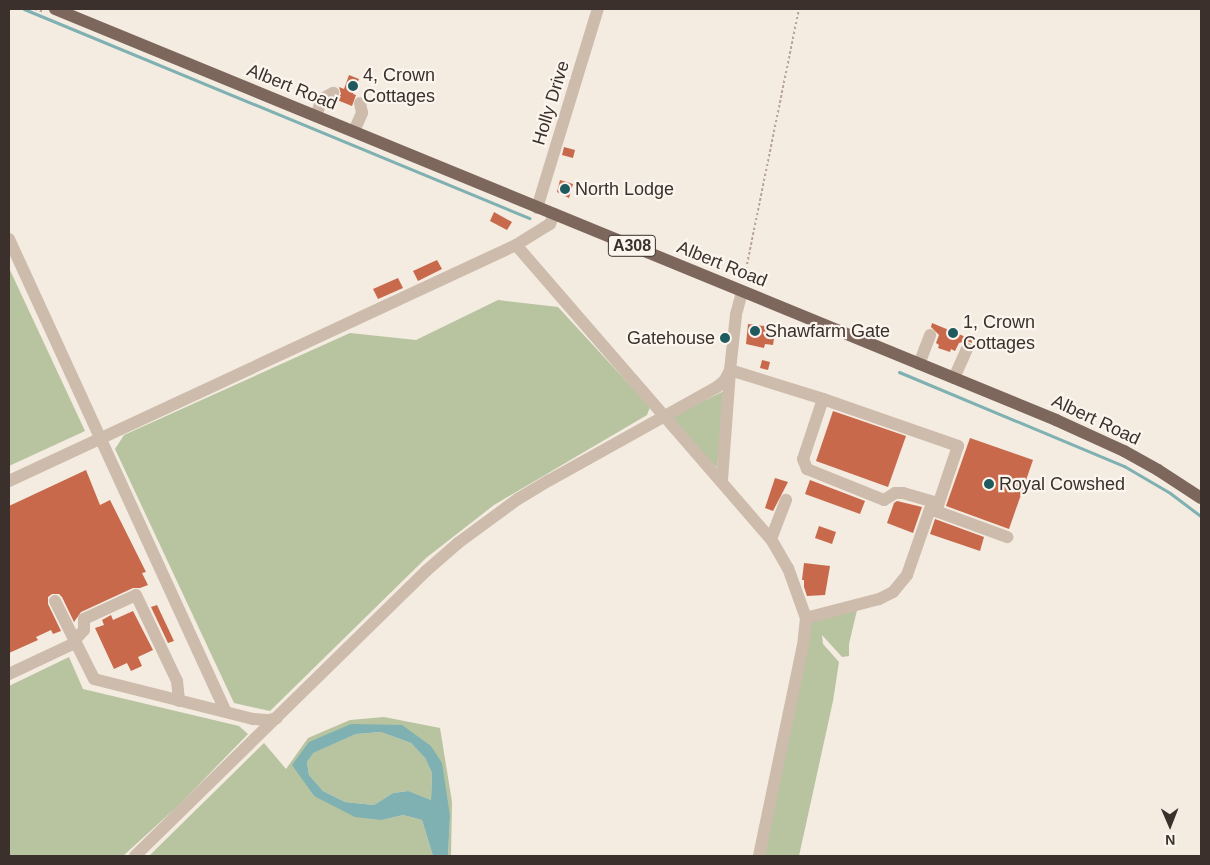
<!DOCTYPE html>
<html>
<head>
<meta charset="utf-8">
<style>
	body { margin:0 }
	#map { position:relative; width:1210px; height:865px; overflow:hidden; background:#f4ebe1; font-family:Arial,sans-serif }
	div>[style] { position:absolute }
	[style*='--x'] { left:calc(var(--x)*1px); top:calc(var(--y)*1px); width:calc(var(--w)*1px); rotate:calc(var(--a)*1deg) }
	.green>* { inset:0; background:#b8c4a0 }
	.water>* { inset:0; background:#7fb0b2 }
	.stream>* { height:3px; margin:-1.5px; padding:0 1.5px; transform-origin:1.5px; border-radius:1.5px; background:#7fb0b2 }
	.building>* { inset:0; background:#c8694b }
	.path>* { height:2px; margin-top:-1px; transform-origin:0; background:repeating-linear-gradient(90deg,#b9a596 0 2.5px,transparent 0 5px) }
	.minor>* { height:12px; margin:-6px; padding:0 6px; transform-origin:6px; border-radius:6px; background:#cdbbac }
	.major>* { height:12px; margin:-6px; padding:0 6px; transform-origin:6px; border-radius:6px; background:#7d675c }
	.dots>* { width:14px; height:14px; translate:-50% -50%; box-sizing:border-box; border:2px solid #fbf5ee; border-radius:50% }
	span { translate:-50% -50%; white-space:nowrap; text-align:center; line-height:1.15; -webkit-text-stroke:4.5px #fbf5ee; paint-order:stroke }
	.shield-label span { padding:1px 4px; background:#fbf5ee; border:1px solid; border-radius:4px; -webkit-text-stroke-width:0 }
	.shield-label { font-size:16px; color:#3b302b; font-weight:700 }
	.poi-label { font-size:18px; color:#3b302b }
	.left { translate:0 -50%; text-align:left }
	.right { translate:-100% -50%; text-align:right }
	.street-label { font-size:18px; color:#3b302b }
	.frame { position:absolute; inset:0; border:10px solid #3b302b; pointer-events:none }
	.north { position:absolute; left:1145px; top:800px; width:50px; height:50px; -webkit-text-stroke:4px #fbf5ee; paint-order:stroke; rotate:179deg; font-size:14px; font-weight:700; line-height:20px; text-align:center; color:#3b302b }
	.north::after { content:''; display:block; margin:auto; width:18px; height:22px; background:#3b302b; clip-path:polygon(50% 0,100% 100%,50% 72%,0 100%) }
</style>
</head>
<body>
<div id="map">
	<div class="green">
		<i style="clip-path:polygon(9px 268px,85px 431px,9px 466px)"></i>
		<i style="clip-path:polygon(498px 300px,558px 307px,650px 407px,647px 415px,494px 505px,426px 558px,270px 711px,234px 703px,115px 449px,124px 435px,350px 333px,416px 340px)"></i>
		<i style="clip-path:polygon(726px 390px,717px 466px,712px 468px,671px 417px)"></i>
		<i style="clip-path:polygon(858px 606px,849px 644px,849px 656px,842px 657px,822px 635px,823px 644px,839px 662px,833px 701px,799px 856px,762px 856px,811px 619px)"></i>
		<i style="clip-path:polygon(69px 657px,83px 689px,239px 726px,248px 734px,180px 804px,123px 856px,9px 856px,9px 686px)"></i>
		<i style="clip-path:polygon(384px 717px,440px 728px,452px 802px,451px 856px,448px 856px,450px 816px,431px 746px,351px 724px,293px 765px,314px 796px,382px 820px,403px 815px,422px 820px,433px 856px,149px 856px,264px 743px,286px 769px,308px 738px,350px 720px)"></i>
		<i style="clip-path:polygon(381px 732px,411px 743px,425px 758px,432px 773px,431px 800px,407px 791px,393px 793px,374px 805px,345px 802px,323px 791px,309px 775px,307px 762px,312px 753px,356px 734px)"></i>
	</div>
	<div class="water">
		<i style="clip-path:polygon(evenodd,351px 724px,402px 725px,431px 746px,442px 763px,450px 816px,448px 856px,433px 856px,422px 820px,403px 815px,382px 820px,355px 817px,314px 796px,292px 765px,309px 742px,351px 724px,381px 732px,411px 743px,425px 758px,432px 773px,431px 800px,408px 791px,393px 793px,374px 805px,345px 802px,323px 791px,309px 775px,307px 762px,313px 753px,356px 734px,381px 732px)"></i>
	</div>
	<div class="stream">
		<i style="--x:24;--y:9;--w:547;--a:22.48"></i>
		<i style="--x:899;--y:372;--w:244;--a:22.7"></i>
		<i style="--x:1124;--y:466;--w:53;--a:30.4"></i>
		<i style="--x:1170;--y:493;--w:39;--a:37"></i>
	</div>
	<div class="building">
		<i style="clip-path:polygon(349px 75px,359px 79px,353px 94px,356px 95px,352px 106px,337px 100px,341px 94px,339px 87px,344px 89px)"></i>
		<i style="clip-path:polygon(564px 147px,575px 150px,573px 158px,562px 155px)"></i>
		<i style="clip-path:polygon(560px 180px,573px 184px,569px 198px,557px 192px)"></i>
		<i style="clip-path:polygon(494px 212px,512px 222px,507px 230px,490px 221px)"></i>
		<i style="clip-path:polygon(437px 260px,442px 269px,418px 281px,413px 271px)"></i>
		<i style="clip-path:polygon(398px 278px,403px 288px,378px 299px,373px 289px)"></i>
		<i style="clip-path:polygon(932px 323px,973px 340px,972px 343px,967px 341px,959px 343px,955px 351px,951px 349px,950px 352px,938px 348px,939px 345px,936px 343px,939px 335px,931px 327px)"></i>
		<i style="clip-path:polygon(748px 324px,765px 326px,765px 330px,775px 332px,773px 345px,765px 344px,764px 348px,746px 344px)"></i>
		<i style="clip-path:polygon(762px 360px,770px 362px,768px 370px,760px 368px)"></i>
		<i style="clip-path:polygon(833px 411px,906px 436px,888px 487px,816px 461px)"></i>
		<i style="clip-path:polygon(970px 438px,1033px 460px,1009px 529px,946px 506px)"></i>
		<i style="clip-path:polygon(86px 470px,100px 505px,110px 500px,146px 572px,142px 573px,148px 585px,140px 588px,133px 588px,81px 612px,74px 622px,62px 597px,59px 594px,52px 594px,48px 597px,48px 604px,61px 631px,53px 634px,51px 630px,36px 637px,38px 640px,9px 653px,9px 506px)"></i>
		<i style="clip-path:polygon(775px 478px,788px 482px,773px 511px,765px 508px)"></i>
		<i style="clip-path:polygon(810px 480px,865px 501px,860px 514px,805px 494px)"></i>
		<i style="clip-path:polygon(897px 501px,922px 507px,913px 533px,887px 523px,894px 503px)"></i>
		<i style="clip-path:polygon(935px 519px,984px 537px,980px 551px,930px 534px)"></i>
		<i style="clip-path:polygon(819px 526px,836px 532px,832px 544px,815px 538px)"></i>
		<i style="clip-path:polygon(804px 563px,830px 566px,825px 595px,807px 596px,804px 587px,804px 580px,802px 580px)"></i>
		<i style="clip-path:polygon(157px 605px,174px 641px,168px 643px,151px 607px)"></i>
		<i style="clip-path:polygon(133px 611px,153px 650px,138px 657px,142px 666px,131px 671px,127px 663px,114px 669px,95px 628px,104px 625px,102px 620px,111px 615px,113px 620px)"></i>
	</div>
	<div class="path">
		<i style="--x:35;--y:9;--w:9;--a:18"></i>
		<i style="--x:744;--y:279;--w:276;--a:-78.5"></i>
	</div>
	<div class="minor">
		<i style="--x:316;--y:116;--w:18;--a:-71"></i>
		<i style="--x:322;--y:99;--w:13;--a:-29"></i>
		<i style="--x:354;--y:131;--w:20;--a:-66"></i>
		<i style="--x:362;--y:113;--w:10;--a:-101"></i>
		<i style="--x:537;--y:208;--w:208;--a:-73"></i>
		<i style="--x:9;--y:239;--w:520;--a:65.36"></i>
		<i style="--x:516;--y:245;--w:40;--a:-32"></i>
		<i style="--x:550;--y:224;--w:11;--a:-68"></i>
		<i style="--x:742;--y:292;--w:24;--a:105"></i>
		<i style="--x:736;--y:315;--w:55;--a:96.2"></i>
		<i style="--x:730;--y:370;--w:97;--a:17.3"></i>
		<i style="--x:823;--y:399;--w:143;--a:19.2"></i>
		<i style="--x:958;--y:446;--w:69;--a:108.7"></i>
		<i style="--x:936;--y:511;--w:6;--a:-162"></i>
		<i style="--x:930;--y:509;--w:70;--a:109.2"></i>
		<i style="--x:907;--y:575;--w:22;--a:129"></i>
		<i style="--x:893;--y:592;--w:16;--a:153"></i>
		<i style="--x:879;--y:599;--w:75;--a:165.4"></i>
		<i style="--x:806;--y:618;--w:27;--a:96"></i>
		<i style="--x:803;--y:645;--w:216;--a:101.8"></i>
		<i style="--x:919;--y:364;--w:31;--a:-69"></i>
		<i style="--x:954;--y:378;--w:32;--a:-66"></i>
		<i style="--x:823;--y:399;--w:63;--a:108.4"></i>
		<i style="--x:803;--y:459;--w:11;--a:68"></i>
		<i style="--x:807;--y:469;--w:83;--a:21.9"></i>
		<i style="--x:884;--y:500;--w:13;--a:-32"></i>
		<i style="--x:895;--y:493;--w:8;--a:0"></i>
		<i style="--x:903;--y:493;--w:37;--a:16"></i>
		<i style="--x:722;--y:480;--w:108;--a:-85.8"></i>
		<i style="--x:9;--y:481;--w:559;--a:-24.96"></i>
		<i style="--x:516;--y:245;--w:389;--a:49.1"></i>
		<i style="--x:771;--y:539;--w:34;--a:60"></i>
		<i style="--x:788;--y:568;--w:53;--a:70.2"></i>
		<i style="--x:936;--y:511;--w:76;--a:20.1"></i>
		<i style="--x:771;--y:539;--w:42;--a:-69"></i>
		<i style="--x:55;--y:601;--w:87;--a:63.4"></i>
		<i style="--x:94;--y:679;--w:164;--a:14.1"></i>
		<i style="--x:253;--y:719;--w:16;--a:4"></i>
		<i style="--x:269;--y:720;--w:8;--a:-14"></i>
		<i style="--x:74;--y:641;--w:15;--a:-48"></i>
		<i style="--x:84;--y:630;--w:11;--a:-90"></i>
		<i style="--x:84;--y:619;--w:57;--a:-24.8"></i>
		<i style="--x:136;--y:595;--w:95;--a:64.5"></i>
		<i style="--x:177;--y:681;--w:20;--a:84"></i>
		<i style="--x:9;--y:674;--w:73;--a:-25.2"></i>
		<i style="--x:135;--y:856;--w:407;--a:-44.4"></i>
		<i style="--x:426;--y:571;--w:43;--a:-41.2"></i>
		<i style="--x:458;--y:543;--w:74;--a:-36.3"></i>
		<i style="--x:518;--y:499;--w:37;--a:-31"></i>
		<i style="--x:550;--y:480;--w:191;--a:-29.1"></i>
		<i style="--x:717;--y:387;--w:11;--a:-41"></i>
		<i style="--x:725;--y:380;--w:11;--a:-63"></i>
	</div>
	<div class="major">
		<i style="--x:55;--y:9;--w:1082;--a:22.32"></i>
		<i style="--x:1056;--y:420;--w:75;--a:24.5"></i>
		<i style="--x:1124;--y:451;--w:39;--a:29"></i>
		<i style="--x:1158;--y:470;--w:51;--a:33.1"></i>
	</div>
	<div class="dots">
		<i style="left:353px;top:86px;background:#1f5a5e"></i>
		<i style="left:565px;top:189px;background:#1f5a5e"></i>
		<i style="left:755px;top:331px;background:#1f5a5e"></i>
		<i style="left:953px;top:333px;background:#1f5a5e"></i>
		<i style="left:725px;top:338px;background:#1f5a5e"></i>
		<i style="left:989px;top:484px;background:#1f5a5e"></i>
	</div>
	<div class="shield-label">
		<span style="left:632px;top:246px">A308</span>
	</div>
	<div class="poi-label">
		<span class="left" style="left:363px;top:86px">4, Crown<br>Cottages</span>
		<span class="left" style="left:575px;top:189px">North Lodge</span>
		<span class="left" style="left:963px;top:333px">1, Crown<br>Cottages</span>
		<span class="left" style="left:765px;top:331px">Shawfarm Gate</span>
		<span class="right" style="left:715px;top:338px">Gatehouse</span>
		<span class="left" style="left:999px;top:484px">Royal Cowshed</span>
	</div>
	<div class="street-label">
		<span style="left:292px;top:87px;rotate:22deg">Albert Road</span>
		<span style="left:551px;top:103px;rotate:-73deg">Holly Drive</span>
		<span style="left:722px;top:264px;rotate:22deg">Albert Road</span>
		<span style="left:1096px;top:420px;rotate:25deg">Albert Road</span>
	</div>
	<div class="frame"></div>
	<div class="north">N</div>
</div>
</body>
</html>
